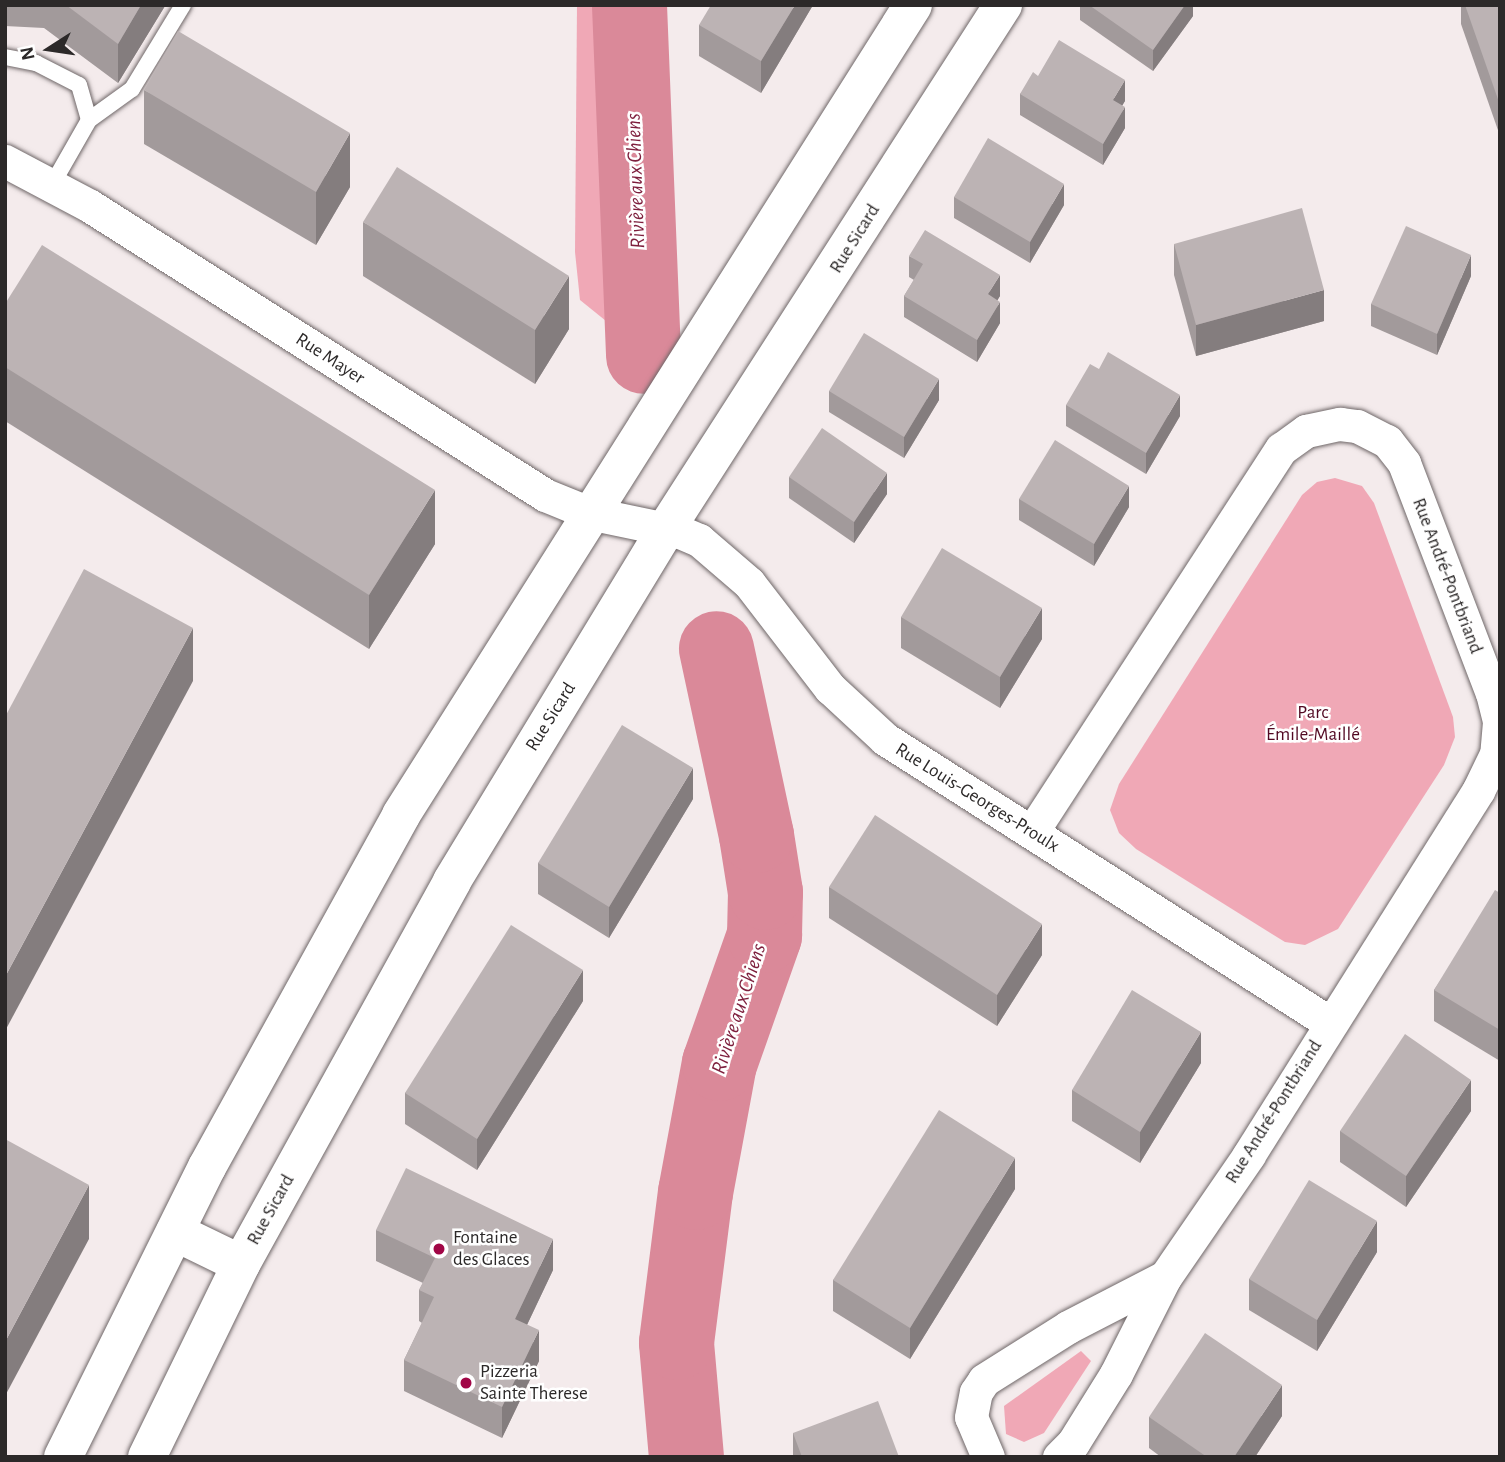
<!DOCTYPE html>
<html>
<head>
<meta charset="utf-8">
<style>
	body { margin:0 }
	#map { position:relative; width:1505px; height:1462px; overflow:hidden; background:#f4ebec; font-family:"Alegreya Sans",sans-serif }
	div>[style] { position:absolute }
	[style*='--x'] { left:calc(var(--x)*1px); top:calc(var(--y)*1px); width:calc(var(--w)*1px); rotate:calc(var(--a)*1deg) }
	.green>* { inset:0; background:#f0a8b6 }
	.river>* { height:75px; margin:-37.5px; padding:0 37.5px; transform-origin:37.5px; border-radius:37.5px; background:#da8999 }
	.roads { filter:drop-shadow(0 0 2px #6f6768) drop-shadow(0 0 2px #6f6768) }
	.lane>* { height:16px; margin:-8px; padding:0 8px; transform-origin:8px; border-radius:8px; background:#fff }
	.street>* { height:33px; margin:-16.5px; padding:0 16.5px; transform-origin:16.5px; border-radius:16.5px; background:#fff }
	.secondary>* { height:38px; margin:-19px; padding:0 19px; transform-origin:19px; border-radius:19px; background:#fff }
	.wall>* { inset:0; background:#a29a9b }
	.shaded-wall>* { inset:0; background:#847d7e }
	.building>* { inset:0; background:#bcb3b4 }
	.dots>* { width:19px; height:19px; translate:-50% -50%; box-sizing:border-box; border:4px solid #fff; border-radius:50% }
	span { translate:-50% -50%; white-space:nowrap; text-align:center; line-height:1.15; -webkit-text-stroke:5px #fff; paint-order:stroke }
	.street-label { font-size:19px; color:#2c2929 }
	.park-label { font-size:19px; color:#520923 }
	.poi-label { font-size:19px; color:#2c2929 }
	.left { translate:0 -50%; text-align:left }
	.water-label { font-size:21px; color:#7d1e3c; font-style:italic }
	.frame { position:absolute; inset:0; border:7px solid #2c2929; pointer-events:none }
	.north { position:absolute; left:14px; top:14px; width:70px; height:70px; -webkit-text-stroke:5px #fff; paint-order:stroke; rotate:258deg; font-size:19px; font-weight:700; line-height:28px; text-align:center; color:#2c2929 }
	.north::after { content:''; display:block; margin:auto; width:24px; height:32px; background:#2c2929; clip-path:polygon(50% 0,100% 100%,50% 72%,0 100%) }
</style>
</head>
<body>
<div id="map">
	<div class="green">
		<i style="clip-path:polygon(577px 5px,651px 5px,651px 262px,641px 301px,606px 321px,580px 300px,575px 252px)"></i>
		<i style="clip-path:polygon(1335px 478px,1362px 486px,1374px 503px,1453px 717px,1455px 737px,1444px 765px,1338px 929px,1305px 945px,1285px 942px,1136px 849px,1119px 833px,1110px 810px,1119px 784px,1302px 495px,1317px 482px)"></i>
		<i style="clip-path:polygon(1081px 1351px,1091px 1361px,1044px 1433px,1024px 1442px,1006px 1434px,1004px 1406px)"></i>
	</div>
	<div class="river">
		<i style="--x:629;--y:5;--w:351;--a:87.7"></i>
		<i style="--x:686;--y:1457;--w:115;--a:-95"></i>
		<i style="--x:676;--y:1342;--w:151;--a:-82.8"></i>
		<i style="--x:695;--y:1192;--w:131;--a:-79.5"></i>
		<i style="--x:719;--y:1063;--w:136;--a:-70.6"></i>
		<i style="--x:764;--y:935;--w:43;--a:-88.7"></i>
		<i style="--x:765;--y:892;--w:58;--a:-99"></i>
		<i style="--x:756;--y:835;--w:191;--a:-102.1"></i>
	</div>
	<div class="roads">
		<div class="lane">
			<i style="--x:5;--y:57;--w:32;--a:11"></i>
			<i style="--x:36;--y:63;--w:48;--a:27.1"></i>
			<i style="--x:79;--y:85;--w:36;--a:74"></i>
			<i style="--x:89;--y:120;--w:73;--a:119.7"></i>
			<i style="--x:89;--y:120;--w:53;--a:-35.8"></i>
			<i style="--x:132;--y:89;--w:98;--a:-58.7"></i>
		</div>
		<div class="street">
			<i style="--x:5;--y:161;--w:96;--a:27.9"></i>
			<i style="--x:90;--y:206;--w:539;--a:32.42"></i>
			<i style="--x:545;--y:495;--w:48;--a:22.2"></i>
			<i style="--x:589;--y:513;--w:93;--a:11.8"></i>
			<i style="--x:680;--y:532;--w:21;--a:23"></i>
			<i style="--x:699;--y:540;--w:66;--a:40.7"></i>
			<i style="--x:749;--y:583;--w:133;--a:52.4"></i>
			<i style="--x:830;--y:688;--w:75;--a:42.8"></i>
			<i style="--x:885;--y:739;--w:528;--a:32.55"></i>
			<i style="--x:1032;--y:832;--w:457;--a:-57"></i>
			<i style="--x:1281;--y:449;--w:31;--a:-36"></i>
			<i style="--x:1306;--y:431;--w:35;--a:-12"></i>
			<i style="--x:1340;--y:424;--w:17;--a:7"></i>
			<i style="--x:1357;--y:426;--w:34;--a:27"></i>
			<i style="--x:1387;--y:441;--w:28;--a:52"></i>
			<i style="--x:1404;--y:463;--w:246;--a:69.1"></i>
			<i style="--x:1492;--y:693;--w:30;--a:76"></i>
			<i style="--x:1499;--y:722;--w:32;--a:95"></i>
			<i style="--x:1496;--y:754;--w:41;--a:115.9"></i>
			<i style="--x:1478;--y:791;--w:430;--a:122.2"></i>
			<i style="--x:1249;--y:1155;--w:148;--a:124.5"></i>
			<i style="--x:988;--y:1457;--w:43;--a:-113"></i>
			<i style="--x:971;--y:1417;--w:25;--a:-79"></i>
			<i style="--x:976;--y:1392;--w:14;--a:-56"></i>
			<i style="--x:984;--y:1380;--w:99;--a:-32.2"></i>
			<i style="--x:1068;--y:1327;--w:109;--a:-27.3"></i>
			<i style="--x:1165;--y:1277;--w:109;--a:116.8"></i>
			<i style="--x:1116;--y:1374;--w:81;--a:121.9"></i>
			<i style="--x:1073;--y:1443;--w:20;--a:135"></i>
		</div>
		<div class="secondary">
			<i style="--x:175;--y:1232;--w:73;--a:25.9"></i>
			<i style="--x:63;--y:1457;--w:324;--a:-63.6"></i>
			<i style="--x:207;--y:1167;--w:402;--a:-61.1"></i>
			<i style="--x:401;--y:815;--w:958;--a:-57.7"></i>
			<i style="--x:147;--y:1457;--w:215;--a:-64"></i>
			<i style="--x:241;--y:1264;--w:437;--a:-61.1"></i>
			<i style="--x:452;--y:881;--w:412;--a:-58.7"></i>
			<i style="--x:666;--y:529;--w:623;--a:-57.25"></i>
		</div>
	</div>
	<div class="wall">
		<i style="clip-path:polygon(5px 5px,165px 5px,165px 6px,118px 83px,44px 28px,5px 26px)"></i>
		<i style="clip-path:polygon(813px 5px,761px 93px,699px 56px,699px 25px)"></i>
		<i style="clip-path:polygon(1080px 5px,1193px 5px,1193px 16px,1153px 71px,1080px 20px)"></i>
		<i style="clip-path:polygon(1461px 5px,1500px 5px,1500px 136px,1461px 24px)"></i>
		<i style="clip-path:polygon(1038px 76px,1125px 101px,1122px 105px,1125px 128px,1103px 165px,1020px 115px,1020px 94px)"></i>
		<i style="clip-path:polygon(144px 90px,350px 187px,316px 245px,144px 144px)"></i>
		<i style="clip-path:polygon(954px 197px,1064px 205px,1030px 263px,954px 218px)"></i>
		<i style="clip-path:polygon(363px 222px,569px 329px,535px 384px,363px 276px)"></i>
		<i style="clip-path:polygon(1174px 244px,1324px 321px,1196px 356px,1174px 275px)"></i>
		<i style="clip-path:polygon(909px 256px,1000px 296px,997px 300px,1000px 323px,977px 362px,904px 317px,904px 296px,914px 280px,909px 277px)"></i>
		<i style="clip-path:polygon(1471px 276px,1437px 355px,1371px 326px,1371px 304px)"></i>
		<i style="clip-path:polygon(5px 304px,435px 544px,369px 649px,5px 421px)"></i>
		<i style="clip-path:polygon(829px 391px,939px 400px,904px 458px,829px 412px)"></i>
		<i style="clip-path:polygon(1066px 405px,1180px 416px,1146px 474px,1066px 426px)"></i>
		<i style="clip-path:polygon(789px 477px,887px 494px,854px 543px,789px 498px)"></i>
		<i style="clip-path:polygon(1019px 499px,1129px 507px,1094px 566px,1019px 520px)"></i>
		<i style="clip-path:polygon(901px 617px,1042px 639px,1000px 708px,901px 648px)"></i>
		<i style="clip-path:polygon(693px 799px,609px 938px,538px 894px,538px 863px)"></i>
		<i style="clip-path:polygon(829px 887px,1042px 955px,997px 1026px,829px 918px)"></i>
		<i style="clip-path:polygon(1500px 893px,1500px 1061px,1434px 1021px,1434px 990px)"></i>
		<i style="clip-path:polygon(583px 1001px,477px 1170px,405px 1124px,405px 1093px)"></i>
		<i style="clip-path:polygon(1201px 1063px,1140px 1163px,1072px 1121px,1072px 1090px)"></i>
		<i style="clip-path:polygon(1471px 1111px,1406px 1207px,1340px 1162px,1340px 1131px)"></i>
		<i style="clip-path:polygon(1015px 1189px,910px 1359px,833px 1311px,833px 1280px)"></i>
		<i style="clip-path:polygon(376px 1230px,553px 1270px,527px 1325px,539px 1361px,502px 1438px,404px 1391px,404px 1360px,422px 1323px,419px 1321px,419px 1290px,423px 1283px,376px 1261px)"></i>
		<i style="clip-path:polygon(1377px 1252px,1317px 1351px,1249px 1310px,1249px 1279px)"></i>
		<i style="clip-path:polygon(1282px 1416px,1255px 1457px,1161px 1457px,1149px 1448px,1149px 1417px)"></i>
		<i style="clip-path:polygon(793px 1433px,899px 1457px,793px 1457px)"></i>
	</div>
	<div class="shaded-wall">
		<i style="clip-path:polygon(141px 5px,165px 5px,165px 6px,118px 83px,118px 44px)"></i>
		<i style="clip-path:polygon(795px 5px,813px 5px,761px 93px,761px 61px)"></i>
		<i style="clip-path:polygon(1185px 5px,1193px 5px,1193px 16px,1153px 71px,1153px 50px)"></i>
		<i style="clip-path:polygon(1125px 80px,1125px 101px,1113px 121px,1113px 100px)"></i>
		<i style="clip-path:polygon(1125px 107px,1125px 128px,1103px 165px,1103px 144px)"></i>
		<i style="clip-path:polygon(350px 133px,350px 187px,316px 245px,316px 192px)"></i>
		<i style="clip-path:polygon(1064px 184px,1064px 205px,1030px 263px,1030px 242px)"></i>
		<i style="clip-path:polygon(1471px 255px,1471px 276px,1437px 355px,1437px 334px)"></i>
		<i style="clip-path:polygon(1000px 275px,1000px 296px,988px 316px,988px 294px)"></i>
		<i style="clip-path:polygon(569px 276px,569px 329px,535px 384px,535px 330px)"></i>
		<i style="clip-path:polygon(1324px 290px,1324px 321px,1196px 356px,1196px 325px)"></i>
		<i style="clip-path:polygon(1000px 302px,1000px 323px,977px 362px,977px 340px)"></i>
		<i style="clip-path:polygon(939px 379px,939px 400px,904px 458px,904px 437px)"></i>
		<i style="clip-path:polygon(1180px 395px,1180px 416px,1146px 474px,1146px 453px)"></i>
		<i style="clip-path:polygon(887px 473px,887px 494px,854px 543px,854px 522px)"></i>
		<i style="clip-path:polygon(1129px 486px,1129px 507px,1094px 566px,1094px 544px)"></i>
		<i style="clip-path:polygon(435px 490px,435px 544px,369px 649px,369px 595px)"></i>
		<i style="clip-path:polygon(1042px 608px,1042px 639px,1000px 708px,1000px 677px)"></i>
		<i style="clip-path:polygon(193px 628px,193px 681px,5px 1031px,5px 977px)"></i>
		<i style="clip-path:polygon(693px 768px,693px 799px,609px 938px,609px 907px)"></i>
		<i style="clip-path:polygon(1042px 924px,1042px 955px,997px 1026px,997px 995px)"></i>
		<i style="clip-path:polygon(583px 970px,583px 1001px,477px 1170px,477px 1139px)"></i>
		<i style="clip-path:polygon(1201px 1032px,1201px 1063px,1140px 1163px,1140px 1132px)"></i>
		<i style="clip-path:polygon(1471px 1080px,1471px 1111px,1406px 1207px,1406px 1176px)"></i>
		<i style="clip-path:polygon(1015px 1158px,1015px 1189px,910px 1359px,910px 1328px)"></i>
		<i style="clip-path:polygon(89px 1185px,89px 1239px,5px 1396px,5px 1342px)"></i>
		<i style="clip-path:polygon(1377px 1221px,1377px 1252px,1317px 1351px,1317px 1320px)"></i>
		<i style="clip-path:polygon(553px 1239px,553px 1270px,515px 1350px,515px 1319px)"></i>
		<i style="clip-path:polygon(539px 1330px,539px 1361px,502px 1438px,502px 1407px)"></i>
		<i style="clip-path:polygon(1282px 1385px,1282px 1416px,1255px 1457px,1234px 1457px)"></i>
	</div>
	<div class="building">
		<i style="clip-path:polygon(66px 5px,141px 5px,118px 44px)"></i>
		<i style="clip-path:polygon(711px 5px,795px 5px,761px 61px,699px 25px)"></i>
		<i style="clip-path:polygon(1089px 5px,1185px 5px,1153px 50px)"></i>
		<i style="clip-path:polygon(1465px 5px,1500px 5px,1500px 105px)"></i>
		<i style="clip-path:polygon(178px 31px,350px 133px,316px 192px,144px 90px)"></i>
		<i style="clip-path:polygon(1059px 40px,1125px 80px,1113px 100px,1125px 107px,1103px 144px,1020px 94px,1033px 72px,1038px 76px)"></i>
		<i style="clip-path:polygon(988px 138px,1064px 184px,1030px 242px,954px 197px)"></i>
		<i style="clip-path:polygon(397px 167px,569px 276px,535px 330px,363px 222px)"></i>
		<i style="clip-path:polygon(1302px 208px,1324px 290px,1196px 325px,1174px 244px)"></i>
		<i style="clip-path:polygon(1406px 226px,1471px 255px,1437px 334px,1371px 304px)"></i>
		<i style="clip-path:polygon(925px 230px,1000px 275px,988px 294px,1000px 302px,977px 340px,904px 296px,923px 264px,909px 256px)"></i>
		<i style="clip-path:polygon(42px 245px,435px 490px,369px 595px,5px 367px,5px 304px)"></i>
		<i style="clip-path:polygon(864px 333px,939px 379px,904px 437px,829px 391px)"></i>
		<i style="clip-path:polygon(1108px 352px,1180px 395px,1146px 453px,1066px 405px,1090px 364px,1099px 369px)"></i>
		<i style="clip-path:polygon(822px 428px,887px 473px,854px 522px,789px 477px)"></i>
		<i style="clip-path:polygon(1055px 440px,1129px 486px,1094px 544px,1019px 499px)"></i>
		<i style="clip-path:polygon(942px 548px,1042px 608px,1000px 677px,901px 617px)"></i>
		<i style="clip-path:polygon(84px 569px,193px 628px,5px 977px,5px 717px)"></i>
		<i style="clip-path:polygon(622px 725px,693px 768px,609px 907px,538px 863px)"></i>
		<i style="clip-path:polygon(875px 815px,1042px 924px,997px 995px,829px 887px)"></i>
		<i style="clip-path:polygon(1495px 890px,1500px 893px,1500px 1030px,1434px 990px)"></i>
		<i style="clip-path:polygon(511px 925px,583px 970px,477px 1139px,405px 1093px)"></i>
		<i style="clip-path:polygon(1132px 990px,1201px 1032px,1140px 1132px,1072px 1090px)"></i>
		<i style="clip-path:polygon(1405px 1034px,1471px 1080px,1406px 1176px,1340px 1131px)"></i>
		<i style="clip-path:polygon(939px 1110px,1015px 1158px,910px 1328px,833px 1280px)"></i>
		<i style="clip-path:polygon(5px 1139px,89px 1185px,5px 1342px)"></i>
		<i style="clip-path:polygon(406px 1168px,553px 1239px,515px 1319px,539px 1330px,502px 1407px,404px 1360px,434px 1297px,419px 1290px,435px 1258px,376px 1230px)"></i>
		<i style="clip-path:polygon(1309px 1180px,1377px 1221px,1317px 1320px,1249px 1279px)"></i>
		<i style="clip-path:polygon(1205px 1333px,1282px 1385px,1234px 1457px,1207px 1457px,1149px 1417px)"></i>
		<i style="clip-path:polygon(878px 1401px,899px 1457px,802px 1457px,793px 1433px)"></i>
	</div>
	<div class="dots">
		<i style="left:439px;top:1249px;background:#a10646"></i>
		<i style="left:466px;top:1383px;background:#a10646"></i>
	</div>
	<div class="street-label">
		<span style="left:855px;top:239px;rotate:-58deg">Rue Sicard</span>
		<span style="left:330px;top:359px;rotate:33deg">Rue Mayer</span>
		<span style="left:1447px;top:576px;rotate:69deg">Rue André-Pontbriand</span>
		<span style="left:551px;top:717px;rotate:-58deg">Rue Sicard</span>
		<span style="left:977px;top:798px;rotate:32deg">Rue Louis-Georges-Proulx</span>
		<span style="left:1274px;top:1112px;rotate:-58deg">Rue André-Pontbriand</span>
		<span style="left:271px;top:1210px;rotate:-61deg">Rue Sicard</span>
	</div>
	<div class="park-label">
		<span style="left:1313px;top:724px">Parc<br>Émile-Maillé</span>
	</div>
	<div class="poi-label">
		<span class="left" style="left:453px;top:1249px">Fontaine<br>des Glaces</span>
		<span class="left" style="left:480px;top:1383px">Pizzeria<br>Sainte Therese</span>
	</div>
	<div class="water-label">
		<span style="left:636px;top:181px;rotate:-92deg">Rivière aux Chiens</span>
		<span style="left:739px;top:1009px;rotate:-72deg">Rivière aux Chiens</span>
	</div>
	<div class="frame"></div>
	<div class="north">N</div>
</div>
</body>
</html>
